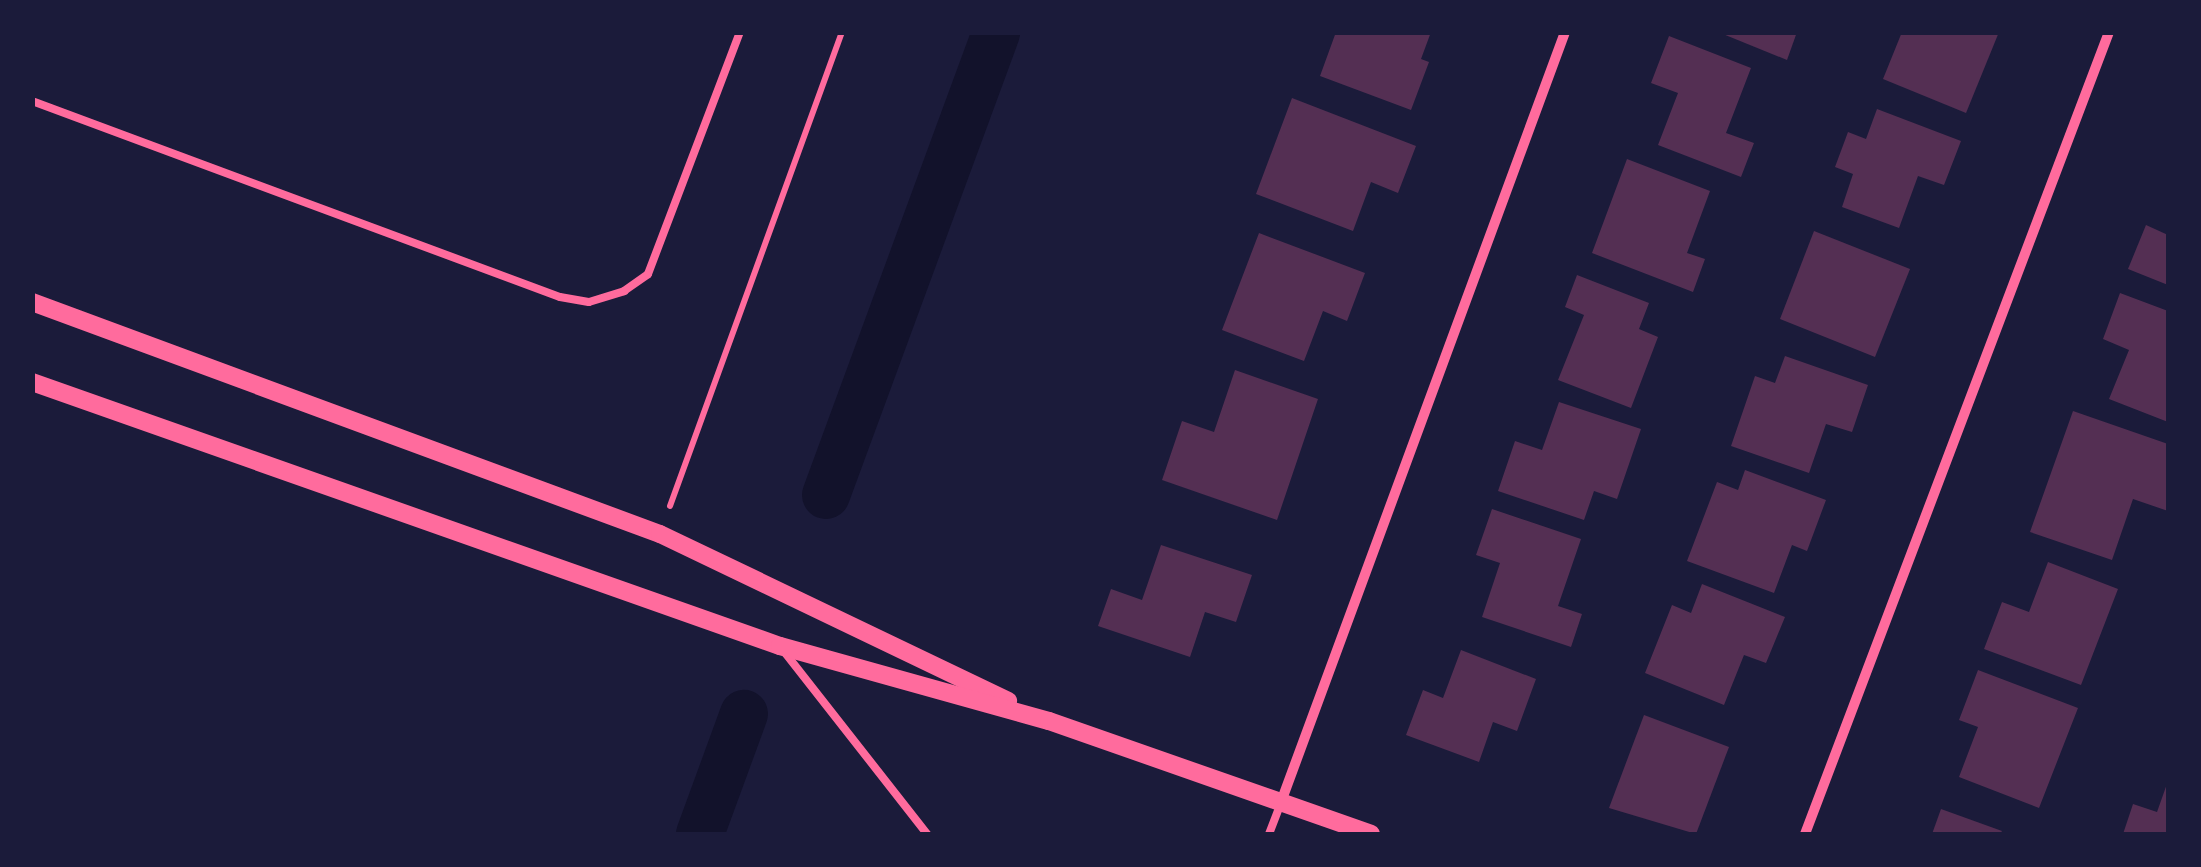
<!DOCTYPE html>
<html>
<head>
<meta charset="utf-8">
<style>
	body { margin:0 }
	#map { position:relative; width:2201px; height:867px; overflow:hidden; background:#1b1b3a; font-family:"IBM Plex Sans",sans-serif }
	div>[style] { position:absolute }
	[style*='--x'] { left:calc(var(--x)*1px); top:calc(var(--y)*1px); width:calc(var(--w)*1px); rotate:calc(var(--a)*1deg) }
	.canal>* { height:48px; margin:-24px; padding:0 24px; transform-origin:24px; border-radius:24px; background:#12122b }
	.building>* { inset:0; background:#542f53 }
	.path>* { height:6px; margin:-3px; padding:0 3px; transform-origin:3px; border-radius:3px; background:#ff6b9d }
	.service>* { height:8px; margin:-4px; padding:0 4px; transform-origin:4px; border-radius:4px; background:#ff6b9d }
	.minor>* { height:10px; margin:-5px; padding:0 5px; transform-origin:5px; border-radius:5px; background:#ff6b9d }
	.tertiary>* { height:18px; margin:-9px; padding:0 9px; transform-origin:9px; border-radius:9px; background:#ff6b9d }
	span { translate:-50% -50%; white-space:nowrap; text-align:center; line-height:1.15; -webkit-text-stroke:9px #1b1b3a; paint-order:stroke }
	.frame { position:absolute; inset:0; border:35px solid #1b1b3a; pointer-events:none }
</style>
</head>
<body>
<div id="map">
	<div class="canal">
		<i style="--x:826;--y:495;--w:493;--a:-69.8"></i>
		<i style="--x:700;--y:834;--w:128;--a:-69.9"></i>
	</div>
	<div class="building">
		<i style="clip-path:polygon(1336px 32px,1431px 32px,1421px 59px,1429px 62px,1411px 110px,1320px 76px)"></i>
		<i style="clip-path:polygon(1718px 32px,1797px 32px,1787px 60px)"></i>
		<i style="clip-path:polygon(1902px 32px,1999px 32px,1966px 113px,1883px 79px)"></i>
		<i style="clip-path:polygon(1669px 36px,1751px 68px,1726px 133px,1754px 143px,1741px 177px,1658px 145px,1678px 93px,1651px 83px)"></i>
		<i style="clip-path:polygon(1292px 98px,1416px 146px,1398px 193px,1371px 182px,1353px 231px,1256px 194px)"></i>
		<i style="clip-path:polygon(1877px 109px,1961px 141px,1944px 185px,1918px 176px,1899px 228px,1842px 207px,1853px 174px,1835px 167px,1848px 132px,1866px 139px)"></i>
		<i style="clip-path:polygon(1627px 159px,1710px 191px,1687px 253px,1705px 259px,1693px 292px,1592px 253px)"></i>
		<i style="clip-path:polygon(2146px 225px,2168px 235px,2168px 285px,2128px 269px)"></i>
		<i style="clip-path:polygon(1814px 231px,1910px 269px,1875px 357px,1780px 319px)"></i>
		<i style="clip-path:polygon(1259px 233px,1365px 273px,1347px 321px,1323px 311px,1304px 361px,1222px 330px)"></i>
		<i style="clip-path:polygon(1577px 275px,1649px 303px,1639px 329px,1658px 337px,1631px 408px,1558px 380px,1584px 315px,1565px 307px)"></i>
		<i style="clip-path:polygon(2120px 293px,2168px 311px,2168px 422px,2109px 399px,2129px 350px,2103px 339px)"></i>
		<i style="clip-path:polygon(1785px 356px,1868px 385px,1852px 432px,1826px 424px,1809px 473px,1731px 446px,1755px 376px,1775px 383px)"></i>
		<i style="clip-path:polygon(1235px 370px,1318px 399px,1277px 520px,1162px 480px,1182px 421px,1214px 432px)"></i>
		<i style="clip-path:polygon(1559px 402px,1641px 429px,1617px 499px,1594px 491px,1584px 520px,1498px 491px,1515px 441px,1542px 450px)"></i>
		<i style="clip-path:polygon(2073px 411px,2168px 444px,2168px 511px,2133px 499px,2112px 560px,2030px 532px)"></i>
		<i style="clip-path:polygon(1745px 470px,1826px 500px,1807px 551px,1792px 545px,1774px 593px,1687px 561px,1717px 482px,1738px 490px)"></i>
		<i style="clip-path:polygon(1492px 509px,1581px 539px,1558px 606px,1582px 614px,1571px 647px,1482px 617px,1500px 563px,1476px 555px)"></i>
		<i style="clip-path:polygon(1161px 545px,1252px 575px,1236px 622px,1205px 612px,1190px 657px,1098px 626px,1111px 589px,1142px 600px)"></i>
		<i style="clip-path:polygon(2048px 562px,2118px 589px,2081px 685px,1984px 649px,2002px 602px,2029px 612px)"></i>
		<i style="clip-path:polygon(1702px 584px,1785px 617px,1766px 663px,1744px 655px,1724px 705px,1645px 673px,1672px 605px,1691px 613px)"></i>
		<i style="clip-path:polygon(1461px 650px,1536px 679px,1517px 731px,1493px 722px,1479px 762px,1406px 735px,1423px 690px,1443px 698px)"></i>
		<i style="clip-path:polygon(1978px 670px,2078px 708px,2039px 808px,1959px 777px,1978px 727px,1959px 720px)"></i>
		<i style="clip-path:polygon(1644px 715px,1729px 747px,1696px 834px,1609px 808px)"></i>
		<i style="clip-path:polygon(2168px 781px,2168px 834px,2123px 834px,2133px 804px,2157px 812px)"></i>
		<i style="clip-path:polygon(1941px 809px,2002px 831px,2000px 834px,1932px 834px)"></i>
	</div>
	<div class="path">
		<i style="--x:670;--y:506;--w:504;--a:-70.06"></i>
	</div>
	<div class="service">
		<i style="--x:32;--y:101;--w:563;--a:20.37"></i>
		<i style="--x:560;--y:297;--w:29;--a:10"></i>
		<i style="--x:589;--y:302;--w:37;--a:-17"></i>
		<i style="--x:624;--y:291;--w:29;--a:-35"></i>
		<i style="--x:648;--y:274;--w:259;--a:-69.2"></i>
		<i style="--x:786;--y:654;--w:229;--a:51.9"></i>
		<i style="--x:1269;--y:834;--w:34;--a:-69"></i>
	</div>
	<div class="minor">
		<i style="--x:1281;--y:802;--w:821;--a:-69.75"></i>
		<i style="--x:1805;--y:834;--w:858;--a:-69.24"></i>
	</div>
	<div class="tertiary">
		<i style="--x:32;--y:302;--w:669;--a:20.28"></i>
		<i style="--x:660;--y:534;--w:386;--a:25.6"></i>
		<i style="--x:32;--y:382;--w:793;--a:19.44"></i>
		<i style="--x:780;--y:646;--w:279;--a:15.6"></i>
		<i style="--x:1049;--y:721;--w:341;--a:19.3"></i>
	</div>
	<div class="frame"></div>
</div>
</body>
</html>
